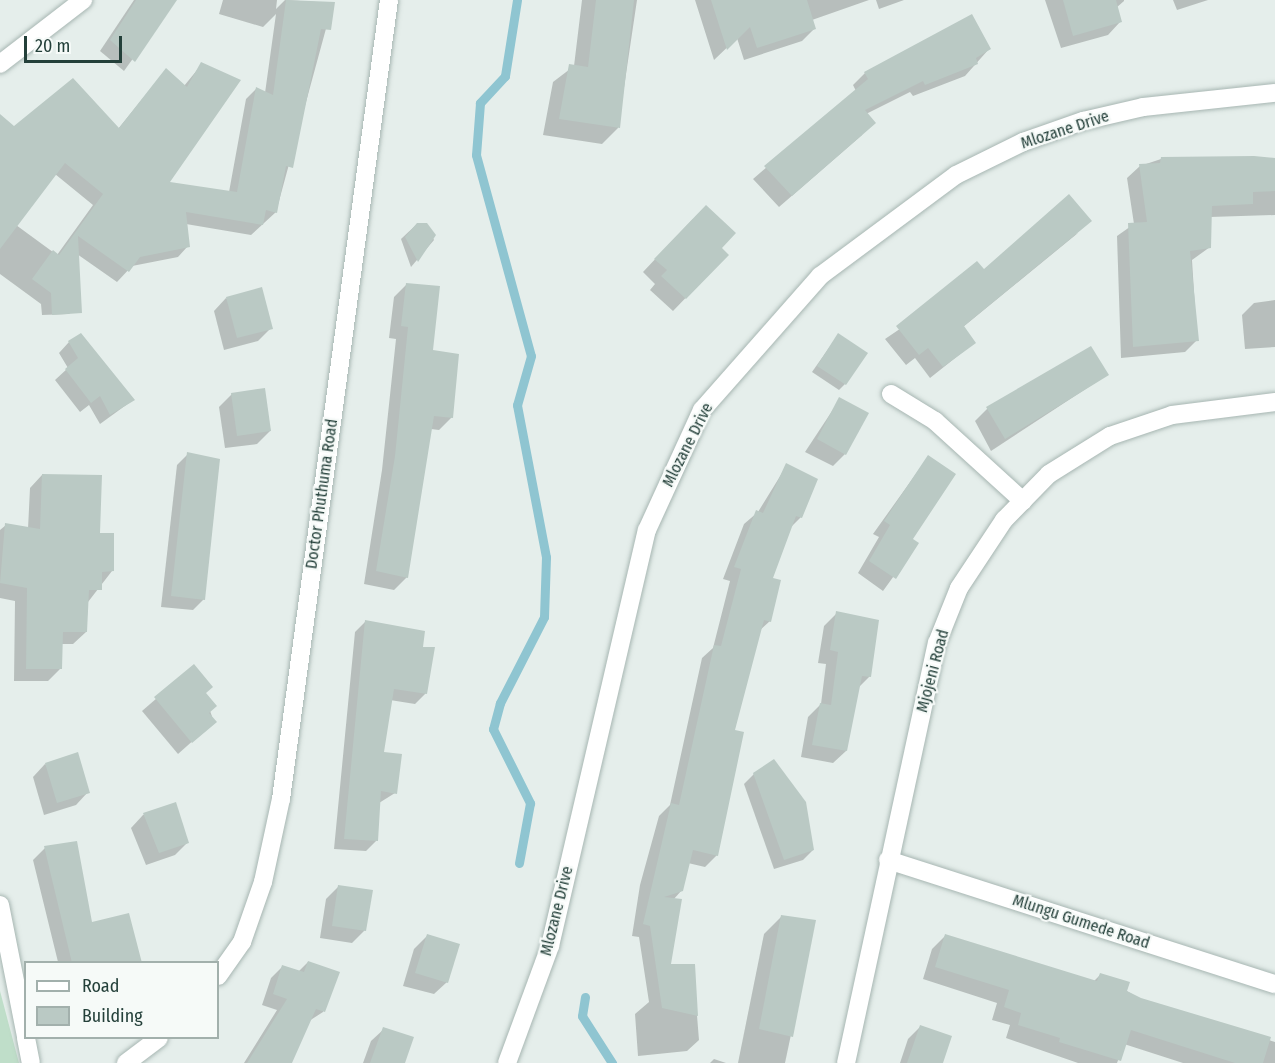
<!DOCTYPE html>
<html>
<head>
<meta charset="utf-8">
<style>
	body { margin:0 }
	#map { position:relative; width:1275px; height:1063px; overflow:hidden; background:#e5eeeb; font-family:"Fira Sans Condensed",sans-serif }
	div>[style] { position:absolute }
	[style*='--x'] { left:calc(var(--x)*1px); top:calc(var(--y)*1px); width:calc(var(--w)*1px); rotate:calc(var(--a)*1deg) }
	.green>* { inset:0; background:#bfdec9 }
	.shadow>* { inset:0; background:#0003 }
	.stream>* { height:9px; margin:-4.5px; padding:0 4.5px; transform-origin:4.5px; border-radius:4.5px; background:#8fc5d1 }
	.building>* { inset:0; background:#bac9c4 }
	.roads { filter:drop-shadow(0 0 2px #a7b6b2) drop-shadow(0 0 2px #a7b6b2) }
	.street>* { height:18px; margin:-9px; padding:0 9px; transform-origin:9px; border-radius:9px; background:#fff }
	span { translate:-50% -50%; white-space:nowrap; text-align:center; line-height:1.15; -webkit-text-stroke:4.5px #f6faf8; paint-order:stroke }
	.street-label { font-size:16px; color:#24403a }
	.legend { position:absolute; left:24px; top:961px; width:195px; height:78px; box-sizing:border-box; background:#f6faf8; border:2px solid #a2b0ac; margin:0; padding:8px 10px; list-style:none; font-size:18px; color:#24403a }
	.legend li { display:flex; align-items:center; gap:12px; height:30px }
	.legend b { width:30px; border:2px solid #a2b0ac }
	.scale { position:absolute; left:24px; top:36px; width:98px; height:27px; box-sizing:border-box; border:3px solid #24403a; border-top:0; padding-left:8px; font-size:18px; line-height:21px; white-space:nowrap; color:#24403a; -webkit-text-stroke:4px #f6faf8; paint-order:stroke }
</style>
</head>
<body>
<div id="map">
	<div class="green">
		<i style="clip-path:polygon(0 991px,19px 1063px,0 1063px)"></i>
	</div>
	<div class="shadow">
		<i style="clip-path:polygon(134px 0,175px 0,124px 71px,100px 51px)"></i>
		<i style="clip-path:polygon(evenodd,223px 0,277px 0,276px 9px,285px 0,333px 3px,276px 212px,251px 235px,186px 224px,188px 246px,178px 257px,132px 266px,117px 282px,77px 254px,80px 303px,69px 314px,42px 315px,41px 304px,0 274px,0 121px,14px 128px,118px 129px,166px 70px,184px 86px,202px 64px,168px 183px,229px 192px,246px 99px,256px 89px,265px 93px,276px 14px,263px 27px,219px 14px,223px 0,55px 174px,93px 205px,57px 255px,16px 225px,55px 174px)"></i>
		<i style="clip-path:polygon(582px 0,637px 0,618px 128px,602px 144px,543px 135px,553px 82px,574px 66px)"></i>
		<i style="clip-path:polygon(695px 0,869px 0,812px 20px,815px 28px,802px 41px,744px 60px,737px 38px,714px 60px)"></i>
		<i style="clip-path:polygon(876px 0,904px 0,879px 9px)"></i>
		<i style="clip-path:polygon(1045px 0,1124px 0,1124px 1px,1116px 8px,1120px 22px,1108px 35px,1061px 48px)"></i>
		<i style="clip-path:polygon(1173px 0,1208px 0,1177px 10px)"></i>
		<i style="clip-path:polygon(989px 49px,965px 76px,913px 96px,910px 92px,866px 114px,862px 135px,779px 207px,753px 179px,856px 91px,853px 85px,865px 73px)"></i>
		<i style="clip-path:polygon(1161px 159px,1275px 160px,1275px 215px,1210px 217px,1210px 247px,1192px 260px,1197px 340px,1185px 352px,1121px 358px,1117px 236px,1134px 224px,1127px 178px,1140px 166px)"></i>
		<i style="clip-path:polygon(693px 219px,727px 255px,673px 311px,650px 290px,655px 284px,643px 272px)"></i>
		<i style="clip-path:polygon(417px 224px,426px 225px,434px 240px,411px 267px,401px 239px)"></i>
		<i style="clip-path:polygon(1078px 233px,963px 327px,974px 343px,930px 378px,915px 358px,906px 365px,885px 339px,984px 272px)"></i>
		<i style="clip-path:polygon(407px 284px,452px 417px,439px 430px,431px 429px,407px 577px,394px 590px,364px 584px,382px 470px,396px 339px,389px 338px,394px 297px)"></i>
		<i style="clip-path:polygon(226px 298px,271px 328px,258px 341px,224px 350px,214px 311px)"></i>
		<i style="clip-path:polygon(1275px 300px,1275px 347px,1245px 349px,1242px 315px,1254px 303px)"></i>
		<i style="clip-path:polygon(838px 335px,845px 384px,839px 390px,812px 372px)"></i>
		<i style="clip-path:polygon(69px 342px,133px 400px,100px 424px,89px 405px,80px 412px,55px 380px,68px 368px,59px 353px)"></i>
		<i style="clip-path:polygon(1107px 375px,991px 451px,975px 421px,987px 409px)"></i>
		<i style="clip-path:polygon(232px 394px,270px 431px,257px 444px,225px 448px,219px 407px)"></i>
		<i style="clip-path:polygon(840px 399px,845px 454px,833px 466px,805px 452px)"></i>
		<i style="clip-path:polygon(188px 454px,204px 599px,193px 610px,161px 607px,177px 465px)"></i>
		<i style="clip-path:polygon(928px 457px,911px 540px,917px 544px,883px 591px,858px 573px,879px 537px,873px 534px)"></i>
		<i style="clip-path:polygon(787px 465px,801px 517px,790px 528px,771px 580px,770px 621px,759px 631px,734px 731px,717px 855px,705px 867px,688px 863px,682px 890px,673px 900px,670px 966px,693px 966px,699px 1040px,687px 1051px,638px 1056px,635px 1014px,649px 1002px,639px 937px,632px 936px,640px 885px,659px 816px,670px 805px,702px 658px,713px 648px,730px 581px,723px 579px,744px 524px,758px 512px)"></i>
		<i style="clip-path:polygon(42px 475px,99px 535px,112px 571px,88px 602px,86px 632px,73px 644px,61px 644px,60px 669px,48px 681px,14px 681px,15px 601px,0 598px,0 530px,6px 525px,28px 529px,30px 488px)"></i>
		<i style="clip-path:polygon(837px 613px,870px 676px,858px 688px,846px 751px,833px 763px,801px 757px,808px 717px,821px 704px,826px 664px,818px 663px,824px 626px)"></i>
		<i style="clip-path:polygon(365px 622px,422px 648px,426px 693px,415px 704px,390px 700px,382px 753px,395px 793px,379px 803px,377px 840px,366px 851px,334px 849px,355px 632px)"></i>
		<i style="clip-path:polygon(194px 666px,214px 722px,178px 754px,142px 711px)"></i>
		<i style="clip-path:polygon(45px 764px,88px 792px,76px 805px,44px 815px,33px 777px)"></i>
		<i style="clip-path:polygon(754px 774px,813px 850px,803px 860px,774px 869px,744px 784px)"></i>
		<i style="clip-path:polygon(175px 804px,188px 842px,175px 855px,146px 865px,131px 828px,143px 815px)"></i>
		<i style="clip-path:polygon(45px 848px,91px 924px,131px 962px,58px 962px,33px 860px)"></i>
		<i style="clip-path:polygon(339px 886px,365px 930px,352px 943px,320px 938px,326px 899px)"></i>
		<i style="clip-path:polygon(782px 916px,815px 921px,785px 1063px,738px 1063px,764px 934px)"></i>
		<i style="clip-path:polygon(427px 936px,447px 982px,434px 994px,403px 986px,414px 949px)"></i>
		<i style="clip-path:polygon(945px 936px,1093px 982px,1100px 975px,1140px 999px,1275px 1042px,1275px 1063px,1183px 1063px,1124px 1044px,1117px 1063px,1078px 1063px,1006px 1038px,1010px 1025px,992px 1020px,997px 1003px,923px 979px,932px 949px)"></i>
		<i style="clip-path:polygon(308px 962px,338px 973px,323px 1012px,309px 1021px,288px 1063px,244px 1063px,277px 1010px,262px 1005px,271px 978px,282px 967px,298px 972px)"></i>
		<i style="clip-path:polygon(920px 1027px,941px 1063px,900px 1063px,908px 1039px)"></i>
		<i style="clip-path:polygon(384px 1029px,404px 1063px,363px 1063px,371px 1041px)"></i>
		<i style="clip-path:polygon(714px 1059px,726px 1063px,710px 1063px)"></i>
	</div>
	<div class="stream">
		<i style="--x:517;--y:0;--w:77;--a:99"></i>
		<i style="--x:505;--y:76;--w:37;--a:133"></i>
		<i style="--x:480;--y:103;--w:52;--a:94.4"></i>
		<i style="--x:476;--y:155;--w:208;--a:74.7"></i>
		<i style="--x:531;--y:356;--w:51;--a:105.9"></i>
		<i style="--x:517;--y:405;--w:155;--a:79.2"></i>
		<i style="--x:546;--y:557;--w:60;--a:91.9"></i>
		<i style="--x:544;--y:617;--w:97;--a:117.1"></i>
		<i style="--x:500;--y:703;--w:27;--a:105"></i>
		<i style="--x:493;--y:729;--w:83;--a:63.4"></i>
		<i style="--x:530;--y:803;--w:61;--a:100.4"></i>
		<i style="--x:585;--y:997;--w:19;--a:99"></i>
		<i style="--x:582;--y:1016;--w:56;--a:57.4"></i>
	</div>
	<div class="building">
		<i style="clip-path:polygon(136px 0,177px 0,135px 62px,110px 40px)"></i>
		<i style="clip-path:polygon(286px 0,335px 2px,331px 30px,321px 29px,293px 168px,286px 166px,277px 213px,266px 210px,263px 225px,186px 212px,190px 247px,140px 257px,129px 272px,78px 236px,82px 313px,52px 315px,51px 293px,32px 279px,53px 250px,59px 255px,103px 194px,65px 163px,0 249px,0 114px,14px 126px,73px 78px,119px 128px,166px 68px,187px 87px,201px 62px,241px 80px,170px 182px,237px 192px,256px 87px,273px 95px)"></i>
		<i style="clip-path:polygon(596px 0,634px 0,620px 128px,559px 119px,569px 64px,588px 67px)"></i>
		<i style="clip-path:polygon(711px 0,807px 0,816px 29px,757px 48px,750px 27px,727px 50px)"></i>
		<i style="clip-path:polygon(1063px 0,1116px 0,1122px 22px,1073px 36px)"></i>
		<i style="clip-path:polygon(972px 14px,991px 49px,976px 58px,978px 64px,925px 85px,923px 81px,865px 110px,876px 123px,792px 196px,764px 166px,868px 79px,864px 72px)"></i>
		<i style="clip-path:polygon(1254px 156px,1275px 158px,1275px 191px,1253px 192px,1253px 204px,1212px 206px,1211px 248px,1190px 251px,1199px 341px,1133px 347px,1128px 223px,1147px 222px,1139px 164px,1160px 163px,1161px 157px)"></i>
		<i style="clip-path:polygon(1069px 194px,1092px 221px,964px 326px,976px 343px,943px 367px,928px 348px,919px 355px,896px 326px,977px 261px,984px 269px)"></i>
		<i style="clip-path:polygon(706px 205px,736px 233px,722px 248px,729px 255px,686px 299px,661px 276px,667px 270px,654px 259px)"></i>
		<i style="clip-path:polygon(417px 223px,427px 223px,436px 235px,418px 262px,405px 237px)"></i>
		<i style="clip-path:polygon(406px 283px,440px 286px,433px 350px,459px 354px,453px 418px,434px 416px,408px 578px,376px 571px,395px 456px,408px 327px,401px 326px)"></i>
		<i style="clip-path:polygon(262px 287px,273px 329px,237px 338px,226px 297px)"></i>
		<i style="clip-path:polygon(81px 333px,135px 400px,110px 415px,100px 396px,91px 403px,65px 369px,78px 358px,68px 341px)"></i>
		<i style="clip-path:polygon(838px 333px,868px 353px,846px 385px,817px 366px)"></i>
		<i style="clip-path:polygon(1091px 346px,1109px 375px,1005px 439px,986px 407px)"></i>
		<i style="clip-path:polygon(265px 388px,271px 431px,237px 436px,231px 393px)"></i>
		<i style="clip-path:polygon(839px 397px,869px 413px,846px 455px,817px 439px)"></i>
		<i style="clip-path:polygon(187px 452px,220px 459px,205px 600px,171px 596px)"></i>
		<i style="clip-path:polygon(928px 455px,956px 474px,913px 539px,919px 543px,896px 579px,869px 561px,890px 525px,884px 521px)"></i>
		<i style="clip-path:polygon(786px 463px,818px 479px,802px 518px,796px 516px,773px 578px,781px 580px,771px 622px,764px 620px,735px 730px,744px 732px,718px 856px,693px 850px,683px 891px,664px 897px,682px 899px,671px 964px,695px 964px,698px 1016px,662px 1008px,650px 926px,643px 924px,671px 803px,679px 805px,714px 645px,721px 646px,741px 569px,734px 567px,756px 510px,763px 513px)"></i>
		<i style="clip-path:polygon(42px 474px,102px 475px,100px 533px,114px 533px,114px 571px,102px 572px,102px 590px,89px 590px,87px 632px,63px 632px,62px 669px,26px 669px,27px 588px,0 583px,5px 523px,40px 529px)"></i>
		<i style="clip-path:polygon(836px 611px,879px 620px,871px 677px,862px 676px,847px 751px,812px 745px,820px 703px,831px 705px,838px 652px,830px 650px)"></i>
		<i style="clip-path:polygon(365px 620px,425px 631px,423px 647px,435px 647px,427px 694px,394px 689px,384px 752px,402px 754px,397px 794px,381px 791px,378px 841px,344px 839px)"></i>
		<i style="clip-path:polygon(194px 664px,213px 687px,206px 693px,217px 706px,209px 713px,217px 722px,192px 743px,154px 697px)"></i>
		<i style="clip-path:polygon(78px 752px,90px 793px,57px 803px,45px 763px)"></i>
		<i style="clip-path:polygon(774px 759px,806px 802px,814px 850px,784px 860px,753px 773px)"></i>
		<i style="clip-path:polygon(176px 802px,189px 843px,159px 853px,143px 813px)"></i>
		<i style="clip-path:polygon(77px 841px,92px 922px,129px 913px,142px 963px,72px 963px,44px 846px)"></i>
		<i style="clip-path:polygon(338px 885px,373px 890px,366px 931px,332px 926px)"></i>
		<i style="clip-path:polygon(781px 915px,816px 920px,793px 1037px,759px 1029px)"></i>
		<i style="clip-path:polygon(427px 934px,460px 944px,448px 983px,415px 973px)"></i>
		<i style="clip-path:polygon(945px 934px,1097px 981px,1100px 973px,1130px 982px,1127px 991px,1141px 998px,1271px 1037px,1263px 1063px,1235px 1063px,1131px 1030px,1121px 1061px,1059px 1042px,1060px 1038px,1018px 1025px,1021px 1013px,1004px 1007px,1009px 990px,935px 967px)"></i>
		<i style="clip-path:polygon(308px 961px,340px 972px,325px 1012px,316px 1009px,292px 1063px,247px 1063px,287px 999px,273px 994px,282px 965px,304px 972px)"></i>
		<i style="clip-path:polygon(920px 1025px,952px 1036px,943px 1063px,907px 1063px)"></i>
		<i style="clip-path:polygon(383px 1027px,414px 1037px,405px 1063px,370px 1063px)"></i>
	</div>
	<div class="roads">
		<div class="street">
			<i style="--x:0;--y:64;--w:105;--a:-37.6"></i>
			<i style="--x:891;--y:394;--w:52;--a:31.5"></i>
			<i style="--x:935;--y:421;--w:119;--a:42.3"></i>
			<i style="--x:888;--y:860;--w:406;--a:17.8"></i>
			<i style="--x:0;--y:905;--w:134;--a:78.8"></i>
			<i style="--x:218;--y:976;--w:42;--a:-54.8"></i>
			<i style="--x:242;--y:942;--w:64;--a:-70.7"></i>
			<i style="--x:263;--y:882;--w:85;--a:-77.8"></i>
			<i style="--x:281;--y:799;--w:806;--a:-82.3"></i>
			<i style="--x:26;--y:1038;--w:25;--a:79"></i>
			<i style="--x:126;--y:1063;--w:41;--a:-37.1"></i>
			<i style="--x:507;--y:1063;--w:125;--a:-69.8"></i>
			<i style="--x:550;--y:946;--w:427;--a:-76.9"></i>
			<i style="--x:647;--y:530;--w:132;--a:-65.4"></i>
			<i style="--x:702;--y:410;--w:179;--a:-48.6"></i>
			<i style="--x:820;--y:276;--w:169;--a:-36.6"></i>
			<i style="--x:956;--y:175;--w:75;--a:-26.2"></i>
			<i style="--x:1023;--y:142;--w:64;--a:-19.3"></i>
			<i style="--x:1083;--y:121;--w:62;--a:-13.1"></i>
			<i style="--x:1143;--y:107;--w:133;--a:-6.1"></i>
			<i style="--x:846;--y:1063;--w:430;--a:-77.8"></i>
			<i style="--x:937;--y:643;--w:59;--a:-68.2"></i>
			<i style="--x:959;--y:588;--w:82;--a:-56.5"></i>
			<i style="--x:1004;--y:520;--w:64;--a:-45.6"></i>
			<i style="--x:1049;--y:474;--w:72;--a:-31.9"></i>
			<i style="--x:1110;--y:436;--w:65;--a:-18.7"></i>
			<i style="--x:1172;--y:415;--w:104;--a:-7.2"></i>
		</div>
	</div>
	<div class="street-label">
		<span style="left:1065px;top:130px;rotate:-18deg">Mlozane Drive</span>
		<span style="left:688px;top:445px;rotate:-63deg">Mlozane Drive</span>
		<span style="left:322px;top:494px;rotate:-82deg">Doctor Phuthuma Road</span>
		<span style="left:933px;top:671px;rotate:-75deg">Mjojeni Road</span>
		<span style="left:557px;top:911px;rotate:-76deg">Mlozane Drive</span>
		<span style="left:1081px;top:922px;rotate:18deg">Mlungu Gumede Road</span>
	</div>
	<ul class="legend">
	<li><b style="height:8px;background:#fff"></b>Road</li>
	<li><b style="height:16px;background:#bac9c4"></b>Building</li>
	</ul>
	<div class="scale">20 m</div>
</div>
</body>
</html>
